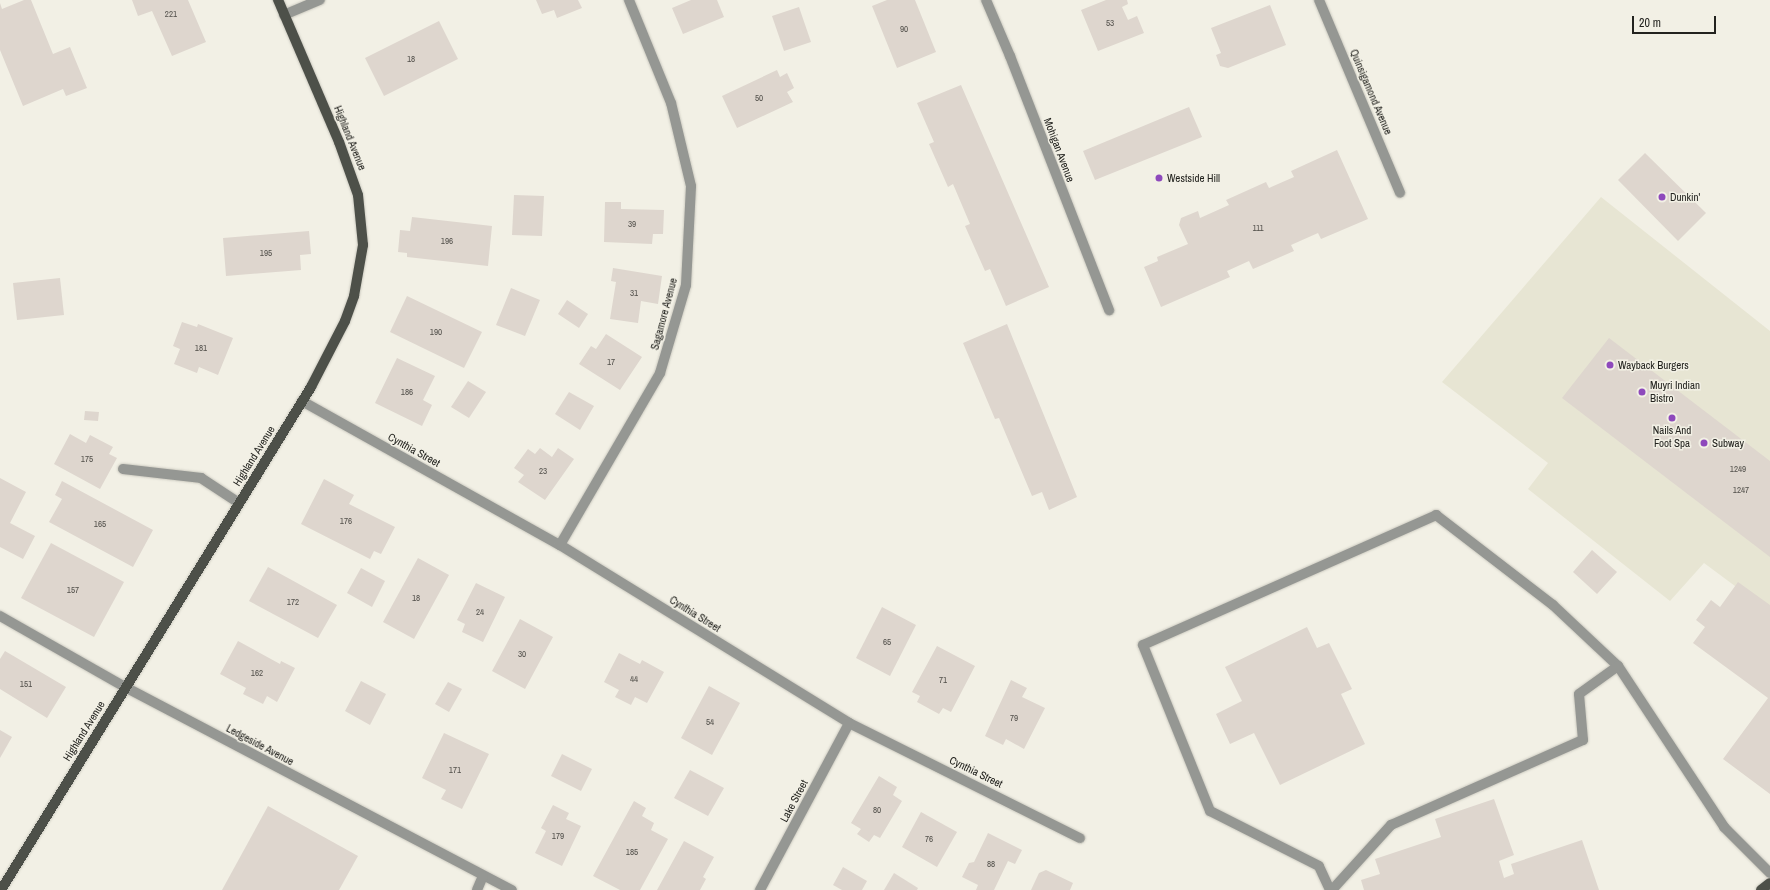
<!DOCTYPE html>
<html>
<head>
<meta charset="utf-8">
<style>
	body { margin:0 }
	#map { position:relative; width:1770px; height:890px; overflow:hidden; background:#f2f0e5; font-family:"Archivo Narrow",sans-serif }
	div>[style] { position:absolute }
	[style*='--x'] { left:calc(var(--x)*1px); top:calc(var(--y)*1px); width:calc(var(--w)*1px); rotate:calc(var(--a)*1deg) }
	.built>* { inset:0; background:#e7e5d3 }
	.building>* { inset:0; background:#ded6ce }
	.roads { filter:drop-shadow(0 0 1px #cdcbc1) drop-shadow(0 0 1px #cdcbc1) }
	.minor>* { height:10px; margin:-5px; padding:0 5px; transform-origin:5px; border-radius:5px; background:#959793 }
	.major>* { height:10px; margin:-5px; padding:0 5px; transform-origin:5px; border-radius:5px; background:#4d5049 }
	.dots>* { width:11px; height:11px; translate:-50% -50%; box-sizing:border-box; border:2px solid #f2f0e5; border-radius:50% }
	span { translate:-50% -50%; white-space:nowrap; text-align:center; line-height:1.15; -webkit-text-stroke:3px #f2f0e5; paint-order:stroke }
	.number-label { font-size:9px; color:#52504b }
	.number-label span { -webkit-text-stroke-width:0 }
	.street-label { font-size:11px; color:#23231f }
	.poi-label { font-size:11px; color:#23231f }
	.left { translate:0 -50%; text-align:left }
	.scale { position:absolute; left:1632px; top:16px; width:84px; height:18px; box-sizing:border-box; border:2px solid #23231f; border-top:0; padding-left:5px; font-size:12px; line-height:14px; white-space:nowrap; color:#23231f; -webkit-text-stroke:3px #f2f0e5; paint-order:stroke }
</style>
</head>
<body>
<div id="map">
	<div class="built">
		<i style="clip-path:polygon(1601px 197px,1770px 331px,1770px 612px,1704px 563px,1670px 601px,1528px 489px,1548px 463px,1442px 382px)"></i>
	</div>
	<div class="building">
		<i style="clip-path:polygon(24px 0,31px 0,53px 54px,70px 47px,87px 88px,66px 96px,63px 89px,23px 106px,0 50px,0 3px,2px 9px)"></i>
		<i style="clip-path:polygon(132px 0,188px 0,206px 42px,172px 56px,152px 11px,138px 16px)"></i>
		<i style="clip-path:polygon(536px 0,578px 0,582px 8px,557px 18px,554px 10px,542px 14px)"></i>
		<i style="clip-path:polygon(691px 0,717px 0,724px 17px,683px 34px,672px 8px)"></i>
		<i style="clip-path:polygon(887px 0,915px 0,936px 52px,897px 68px,872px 6px)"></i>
		<i style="clip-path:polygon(1106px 0,1127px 0,1128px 4px,1122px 7px,1128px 20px,1137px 16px,1144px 33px,1098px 51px,1081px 10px)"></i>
		<i style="clip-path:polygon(1270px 5px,1286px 45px,1228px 68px,1220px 66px,1216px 55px,1221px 53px,1211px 28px)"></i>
		<i style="clip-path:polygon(799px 7px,811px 42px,784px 51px,772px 16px)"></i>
		<i style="clip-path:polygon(439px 21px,458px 59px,384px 96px,365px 58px)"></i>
		<i style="clip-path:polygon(777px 70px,780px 77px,787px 73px,794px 88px,787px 92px,793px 102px,737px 128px,722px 96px)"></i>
		<i style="clip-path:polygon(961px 85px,1049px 287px,1006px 306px,990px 269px,985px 271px,965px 226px,970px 224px,953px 184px,948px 187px,929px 144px,934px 142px,917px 103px)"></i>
		<i style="clip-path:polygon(1189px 107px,1202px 137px,1095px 180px,1083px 151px)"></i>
		<i style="clip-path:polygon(1337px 150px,1368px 219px,1321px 239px,1318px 233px,1291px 245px,1294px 251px,1253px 269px,1249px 261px,1227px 271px,1230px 277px,1161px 307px,1144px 267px,1158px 261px,1157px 257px,1188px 244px,1179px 225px,1181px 218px,1198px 211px,1200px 218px,1229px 205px,1226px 200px,1266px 182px,1269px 188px,1294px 177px,1291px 171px)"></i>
		<i style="clip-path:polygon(1645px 153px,1706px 213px,1678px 241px,1618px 180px)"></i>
		<i style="clip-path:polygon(514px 195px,544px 196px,542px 236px,512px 235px)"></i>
		<i style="clip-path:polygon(605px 202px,621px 202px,621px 209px,664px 210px,663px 234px,653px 234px,652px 244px,604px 242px)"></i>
		<i style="clip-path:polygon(412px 217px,492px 226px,488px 266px,407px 257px,407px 253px,398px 252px,400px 230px,410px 231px)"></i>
		<i style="clip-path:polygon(309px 231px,311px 254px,300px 255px,301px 270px,226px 276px,223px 238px)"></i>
		<i style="clip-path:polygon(613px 268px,662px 276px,658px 304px,641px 301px,638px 323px,610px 319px,616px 282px,611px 281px)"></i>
		<i style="clip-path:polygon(60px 278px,64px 315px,17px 320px,13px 283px)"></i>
		<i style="clip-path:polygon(511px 288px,540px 300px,525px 336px,496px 325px)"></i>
		<i style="clip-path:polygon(407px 296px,482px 332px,464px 368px,390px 332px)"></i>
		<i style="clip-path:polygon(567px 300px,588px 314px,579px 328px,558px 314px)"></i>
		<i style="clip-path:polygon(182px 322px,197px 327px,198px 324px,233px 338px,218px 375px,199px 367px,197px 373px,174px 364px,180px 349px,173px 346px)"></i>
		<i style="clip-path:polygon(1007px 324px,1077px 497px,1049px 510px,1042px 492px,1032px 496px,999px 418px,995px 419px,963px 343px)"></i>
		<i style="clip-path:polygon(606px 334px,642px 357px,620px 390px,579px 364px,591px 346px,596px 349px)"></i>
		<i style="clip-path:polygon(1609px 338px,1770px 461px,1770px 557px,1562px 398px)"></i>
		<i style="clip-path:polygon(397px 358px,435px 376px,423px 400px,432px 405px,422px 426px,375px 403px)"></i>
		<i style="clip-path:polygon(468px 381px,486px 392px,469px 418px,451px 407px)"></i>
		<i style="clip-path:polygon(569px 392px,594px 406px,580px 430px,555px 414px)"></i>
		<i style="clip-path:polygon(85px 411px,99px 412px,98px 421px,84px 420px)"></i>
		<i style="clip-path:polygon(70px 434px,86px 443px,90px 435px,113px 447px,109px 454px,117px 458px,100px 489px,54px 464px)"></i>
		<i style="clip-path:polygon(540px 448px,552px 457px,558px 448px,574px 459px,545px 500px,518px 482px,524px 475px,514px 468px,528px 449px,535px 454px)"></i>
		<i style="clip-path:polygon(0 478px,26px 492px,10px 523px,35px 536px,23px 559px,0 547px)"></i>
		<i style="clip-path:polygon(324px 479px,354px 495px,349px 504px,395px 527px,381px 554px,374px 551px,370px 559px,301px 524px)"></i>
		<i style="clip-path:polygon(62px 481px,153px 530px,133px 567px,49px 522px,62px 499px,55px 495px)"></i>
		<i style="clip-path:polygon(51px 543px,124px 582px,94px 637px,21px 598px)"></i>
		<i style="clip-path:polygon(1592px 550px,1617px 572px,1597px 594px,1573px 572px)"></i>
		<i style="clip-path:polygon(418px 558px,449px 575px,414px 639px,383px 622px)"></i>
		<i style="clip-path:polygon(268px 567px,337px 605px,318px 638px,249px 601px)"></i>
		<i style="clip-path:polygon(361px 568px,385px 581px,372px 607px,347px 593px)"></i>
		<i style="clip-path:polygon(1738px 582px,1770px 605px,1770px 794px,1723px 759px,1768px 698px,1693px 643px,1705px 627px,1696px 620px,1711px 600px,1720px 607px)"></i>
		<i style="clip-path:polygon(476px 583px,505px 597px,483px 642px,462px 632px,465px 624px,457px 620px)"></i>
		<i style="clip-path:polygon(882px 607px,916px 625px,890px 676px,856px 658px)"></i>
		<i style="clip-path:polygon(520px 619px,553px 637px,525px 689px,492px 671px)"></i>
		<i style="clip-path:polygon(1307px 627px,1317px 648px,1329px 643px,1352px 689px,1341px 694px,1365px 744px,1280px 785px,1254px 733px,1230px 744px,1216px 714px,1242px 701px,1225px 667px)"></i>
		<i style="clip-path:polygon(238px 641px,280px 664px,281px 661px,295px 668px,277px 702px,267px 696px,263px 704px,243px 694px,246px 688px,220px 674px)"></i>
		<i style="clip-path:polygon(937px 646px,975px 666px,951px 712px,943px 708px,939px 714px,917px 702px,920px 696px,912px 692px)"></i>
		<i style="clip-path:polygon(5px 651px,66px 687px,47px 718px,0 689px,0 659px)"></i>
		<i style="clip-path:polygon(619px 653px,640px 664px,642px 660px,664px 672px,647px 703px,635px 697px,631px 705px,615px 697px,619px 690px,604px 682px)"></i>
		<i style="clip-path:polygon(1011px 680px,1027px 688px,1022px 697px,1045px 708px,1024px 749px,1006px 739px,1003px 745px,985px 736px)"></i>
		<i style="clip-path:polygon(361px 681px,386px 694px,370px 725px,345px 711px)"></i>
		<i style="clip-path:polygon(448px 682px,462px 689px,449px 712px,435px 704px)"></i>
		<i style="clip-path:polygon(709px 686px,740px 703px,712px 755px,681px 738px)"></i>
		<i style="clip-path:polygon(0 730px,12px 737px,0 758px)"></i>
		<i style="clip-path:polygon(444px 733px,489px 754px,462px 809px,441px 799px,446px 790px,422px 778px)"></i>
		<i style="clip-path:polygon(562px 754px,592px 769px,581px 791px,551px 776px)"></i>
		<i style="clip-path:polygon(690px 770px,724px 788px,708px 816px,674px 798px)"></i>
		<i style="clip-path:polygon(879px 776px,897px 787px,893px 795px,902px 801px,880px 838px,874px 835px,869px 842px,857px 834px,861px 829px,851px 823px)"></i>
		<i style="clip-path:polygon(1494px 799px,1514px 855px,1499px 861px,1504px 878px,1514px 874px,1511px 864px,1582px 840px,1599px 890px,1364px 890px,1361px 880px,1380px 874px,1375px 859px,1441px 837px,1435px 819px)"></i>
		<i style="clip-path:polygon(634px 801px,646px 808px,642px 816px,654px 823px,651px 830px,668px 839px,640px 890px,620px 890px,593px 876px)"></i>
		<i style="clip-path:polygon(553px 805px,569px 813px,566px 819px,581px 826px,562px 866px,535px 853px,546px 831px,541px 828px)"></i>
		<i style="clip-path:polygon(268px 806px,358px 856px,339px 890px,222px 890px)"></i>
		<i style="clip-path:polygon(921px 812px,957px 832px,937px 867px,902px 847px)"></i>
		<i style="clip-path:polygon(988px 833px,1022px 850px,1015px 864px,1008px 861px,994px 890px,976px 890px,978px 885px,962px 877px,969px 863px,974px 862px)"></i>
		<i style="clip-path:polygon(684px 841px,714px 857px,703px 877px,706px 879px,700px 890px,657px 890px)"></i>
		<i style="clip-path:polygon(843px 867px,867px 881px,862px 890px,842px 890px,833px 885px)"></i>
		<i style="clip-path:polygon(1046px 870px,1073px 883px,1070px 890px,1031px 890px,1039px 873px)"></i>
		<i style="clip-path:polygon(894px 873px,918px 888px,917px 890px,884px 890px)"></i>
	</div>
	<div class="roads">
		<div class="minor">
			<i style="--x:986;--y:0;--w:61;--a:66.8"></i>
			<i style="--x:1010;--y:56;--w:273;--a:68.7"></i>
			<i style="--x:1319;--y:0;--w:209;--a:67.2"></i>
			<i style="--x:284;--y:15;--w:39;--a:-23"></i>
			<i style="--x:302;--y:401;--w:295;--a:29.2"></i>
			<i style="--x:560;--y:545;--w:339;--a:31.6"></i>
			<i style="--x:849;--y:723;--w:258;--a:26.5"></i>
			<i style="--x:123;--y:469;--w:79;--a:6.6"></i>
			<i style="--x:201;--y:478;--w:45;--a:33.3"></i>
			<i style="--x:560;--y:545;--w:199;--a:-59.8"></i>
			<i style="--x:660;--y:373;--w:92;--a:-73.5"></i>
			<i style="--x:686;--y:285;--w:99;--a:-87.1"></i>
			<i style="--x:691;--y:186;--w:85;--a:-103.5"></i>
			<i style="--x:671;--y:103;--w:111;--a:-112.2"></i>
			<i style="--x:0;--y:616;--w:144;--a:29.6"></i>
			<i style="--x:125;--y:687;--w:437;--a:27.7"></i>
			<i style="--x:477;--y:890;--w:15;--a:-67"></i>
			<i style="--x:760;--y:890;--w:189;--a:-61.9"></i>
			<i style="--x:1330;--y:890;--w:26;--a:-115"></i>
			<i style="--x:1319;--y:866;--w:122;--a:-153.2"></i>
			<i style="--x:1210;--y:811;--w:179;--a:-112"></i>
			<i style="--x:1143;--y:645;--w:321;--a:-23.9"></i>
			<i style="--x:1436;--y:515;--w:148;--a:37.6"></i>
			<i style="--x:1553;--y:605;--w:89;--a:43.2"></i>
			<i style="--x:1618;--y:666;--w:193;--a:56.6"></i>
			<i style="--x:1724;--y:827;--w:65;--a:45"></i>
			<i style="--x:1332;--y:890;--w:88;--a:-47.8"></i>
			<i style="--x:1391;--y:825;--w:210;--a:-23.9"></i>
			<i style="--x:1583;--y:740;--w:46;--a:-95"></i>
			<i style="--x:1579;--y:694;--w:48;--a:-35.7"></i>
		</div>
		<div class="major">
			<i style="--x:1;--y:890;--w:591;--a:-58.35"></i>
			<i style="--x:311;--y:387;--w:74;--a:-62.7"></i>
			<i style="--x:345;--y:321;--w:27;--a:-70"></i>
			<i style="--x:354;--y:296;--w:52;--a:-80"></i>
			<i style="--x:363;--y:245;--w:50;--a:-95.7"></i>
			<i style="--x:358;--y:195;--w:56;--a:-109.7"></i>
			<i style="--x:339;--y:142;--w:155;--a:-113.2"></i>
			<i style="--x:1761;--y:890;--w:11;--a:-38"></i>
		</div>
	</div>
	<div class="dots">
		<i style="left:1159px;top:178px;background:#8e49bc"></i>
		<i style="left:1662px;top:197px;background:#8e49bc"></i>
		<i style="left:1610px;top:365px;background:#8e49bc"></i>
		<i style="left:1642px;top:392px;background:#8e49bc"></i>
		<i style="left:1672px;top:418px;background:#8e49bc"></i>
		<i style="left:1704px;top:443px;background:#8e49bc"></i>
	</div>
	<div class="number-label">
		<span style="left:171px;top:14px">221</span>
		<span style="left:1110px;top:23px">53</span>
		<span style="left:904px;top:29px">90</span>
		<span style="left:411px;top:59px">18</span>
		<span style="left:759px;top:98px">50</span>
		<span style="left:632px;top:224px">39</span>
		<span style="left:1258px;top:228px">111</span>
		<span style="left:447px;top:241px">196</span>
		<span style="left:266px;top:253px">195</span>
		<span style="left:634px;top:293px">31</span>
		<span style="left:436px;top:332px">190</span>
		<span style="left:201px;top:348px">181</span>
		<span style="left:611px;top:362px">17</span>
		<span style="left:407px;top:392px">186</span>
		<span style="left:87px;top:459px">175</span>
		<span style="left:1738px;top:469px">1249</span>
		<span style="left:543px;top:471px">23</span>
		<span style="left:1741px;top:490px">1247</span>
		<span style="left:346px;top:521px">176</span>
		<span style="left:100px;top:524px">165</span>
		<span style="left:73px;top:590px">157</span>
		<span style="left:416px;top:598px">18</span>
		<span style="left:293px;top:602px">172</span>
		<span style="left:480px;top:612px">24</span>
		<span style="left:887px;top:642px">65</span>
		<span style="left:522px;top:654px">30</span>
		<span style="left:257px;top:673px">162</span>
		<span style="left:634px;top:679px">44</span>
		<span style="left:943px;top:680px">71</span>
		<span style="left:26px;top:684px">151</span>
		<span style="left:1014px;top:718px">79</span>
		<span style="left:710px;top:722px">54</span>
		<span style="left:455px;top:770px">171</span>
		<span style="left:877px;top:810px">80</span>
		<span style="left:558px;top:836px">179</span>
		<span style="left:929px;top:839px">76</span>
		<span style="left:632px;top:852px">185</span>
		<span style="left:991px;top:864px">88</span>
	</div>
	<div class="street-label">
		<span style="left:1371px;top:92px;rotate:67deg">Quinsigamond Avenue</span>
		<span style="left:350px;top:138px;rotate:68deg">Highland Avenue</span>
		<span style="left:1059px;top:150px;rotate:69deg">Mohigan Avenue</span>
		<span style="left:664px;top:314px;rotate:-75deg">Sagamore Avenue</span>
		<span style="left:414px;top:450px;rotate:29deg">Cynthia Street</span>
		<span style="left:254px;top:456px;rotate:-58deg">Highland Avenue</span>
		<span style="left:695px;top:614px;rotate:32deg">Cynthia Street</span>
		<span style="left:84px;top:731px;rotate:-58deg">Highland Avenue</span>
		<span style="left:260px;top:745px;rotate:28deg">Ledgeside Avenue</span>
		<span style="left:976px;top:772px;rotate:26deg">Cynthia Street</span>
		<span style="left:794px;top:801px;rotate:-62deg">Lake Street</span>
	</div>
	<div class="poi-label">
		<span class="left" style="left:1167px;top:178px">Westside Hill</span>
		<span class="left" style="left:1670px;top:197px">Dunkin'</span>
		<span class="left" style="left:1618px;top:365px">Wayback Burgers</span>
		<span class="left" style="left:1650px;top:392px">Muyri Indian<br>Bistro</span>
		<span style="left:1672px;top:437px">Nails And<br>Foot Spa</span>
		<span class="left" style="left:1712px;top:443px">Subway</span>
	</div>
	<div class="scale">20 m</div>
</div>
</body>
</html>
